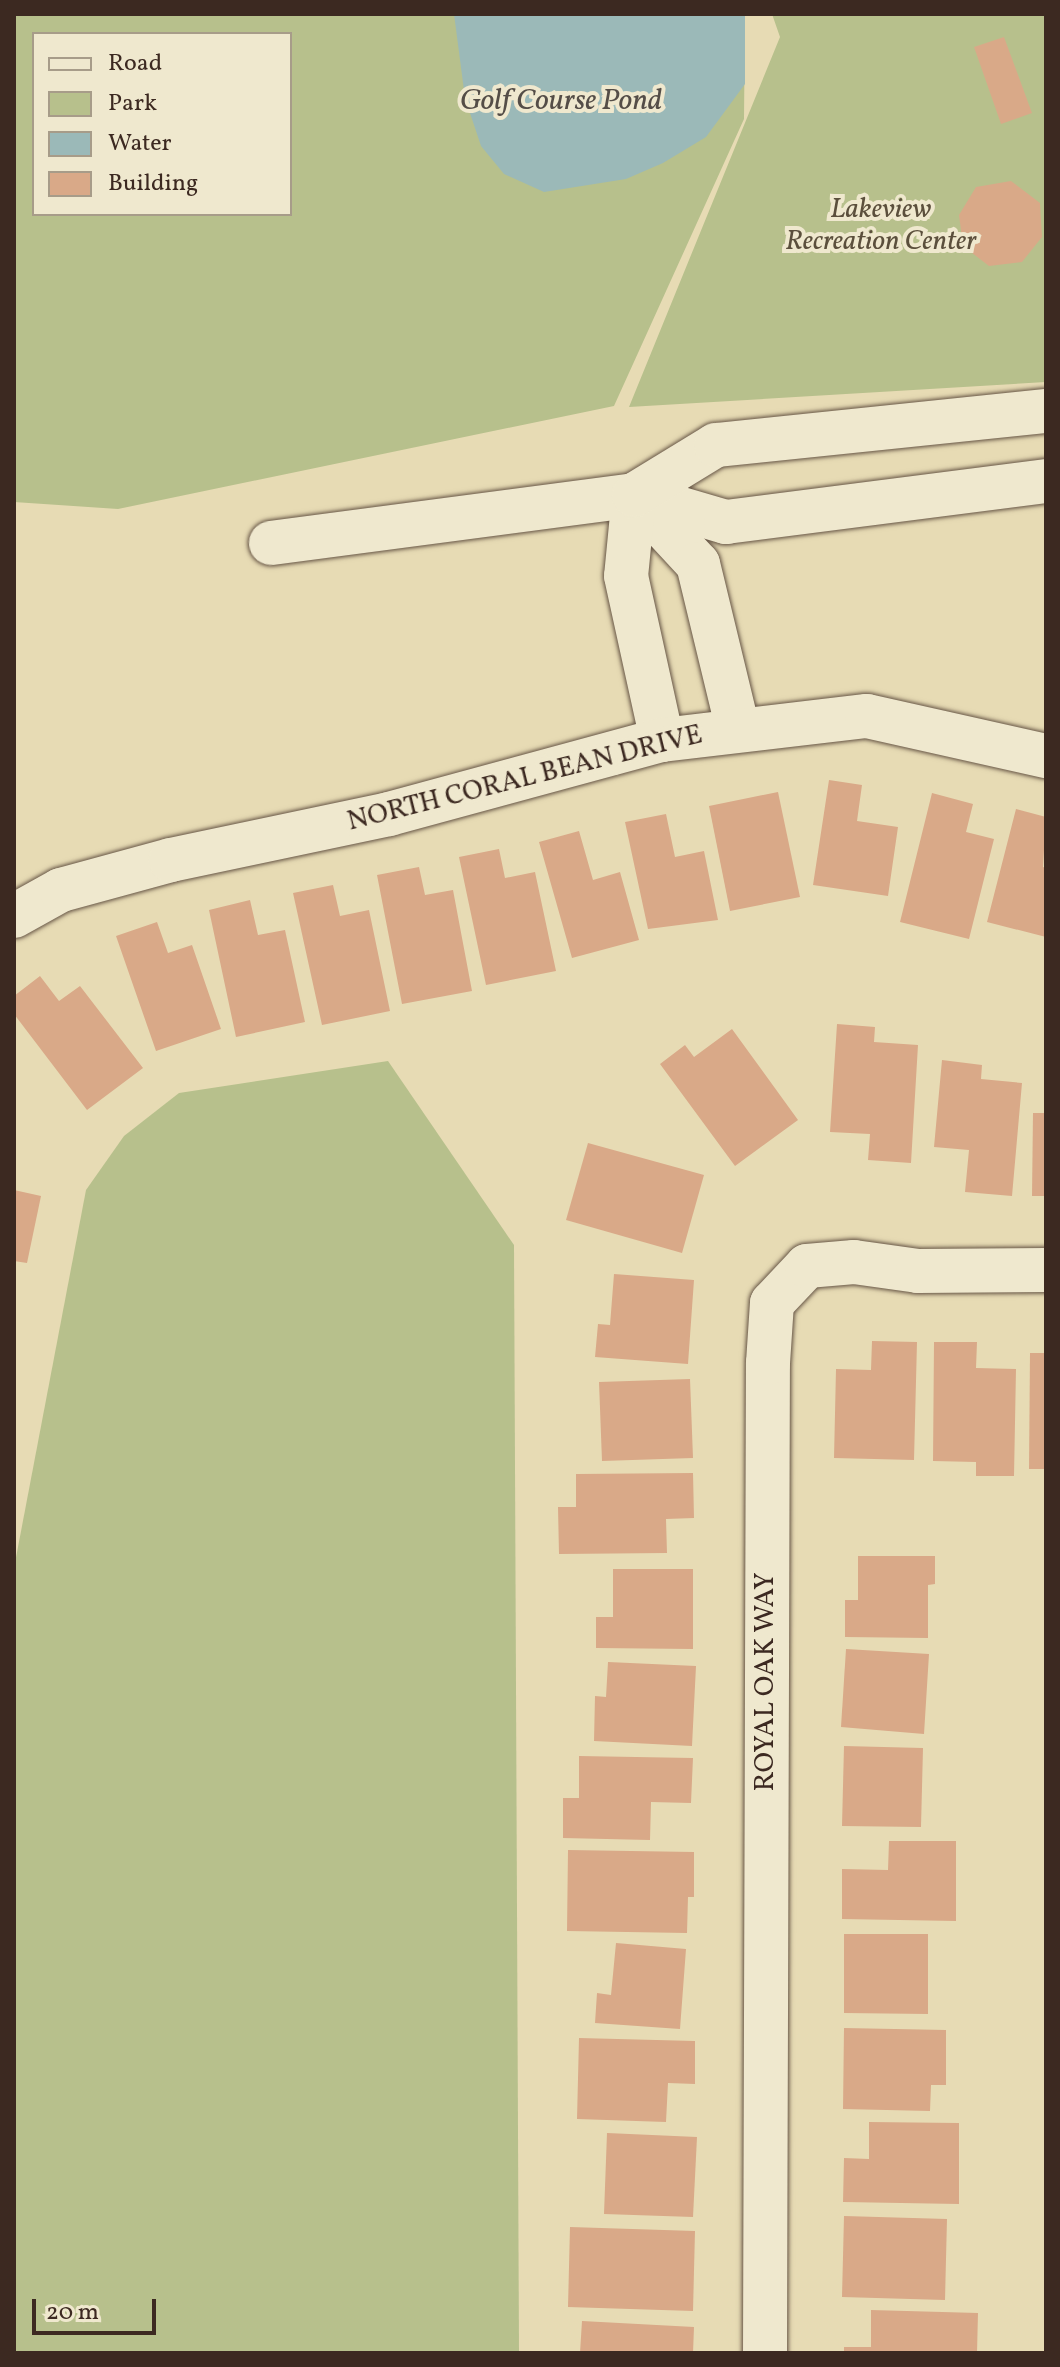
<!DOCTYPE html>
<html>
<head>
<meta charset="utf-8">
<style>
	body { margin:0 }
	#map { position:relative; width:1060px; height:2367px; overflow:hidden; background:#e7dbb4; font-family:Vollkorn,serif }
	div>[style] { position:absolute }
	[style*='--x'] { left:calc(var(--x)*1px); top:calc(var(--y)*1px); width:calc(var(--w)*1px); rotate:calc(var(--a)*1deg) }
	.green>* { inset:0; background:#b7c08c }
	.water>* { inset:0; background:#9bb9b8 }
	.building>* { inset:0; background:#d9a988 }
	.roads { filter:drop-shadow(0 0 2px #675646) drop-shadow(0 0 2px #675646) }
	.street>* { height:44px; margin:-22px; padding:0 22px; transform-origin:22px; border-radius:22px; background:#efe8ce }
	span { translate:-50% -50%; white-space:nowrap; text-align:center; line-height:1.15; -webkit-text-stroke:8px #efe8ce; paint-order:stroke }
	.park-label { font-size:28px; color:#5b4f3c; font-style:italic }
	.street-label { font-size:28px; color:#3c2921 }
	.water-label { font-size:30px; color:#544d47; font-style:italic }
	.frame { position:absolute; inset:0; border:16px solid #3c2921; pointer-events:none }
	.legend { position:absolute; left:32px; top:32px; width:260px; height:184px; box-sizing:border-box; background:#efe8ce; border:2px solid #a79c89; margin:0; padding:10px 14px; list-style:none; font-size:24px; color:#3c2921 }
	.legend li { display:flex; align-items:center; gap:16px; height:40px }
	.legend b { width:40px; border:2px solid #a79c89 }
	.scale { position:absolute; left:32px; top:2299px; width:124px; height:36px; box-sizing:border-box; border:4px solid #3c2921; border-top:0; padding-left:10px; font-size:24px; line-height:28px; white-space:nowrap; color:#3c2921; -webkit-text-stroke:6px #efe8ce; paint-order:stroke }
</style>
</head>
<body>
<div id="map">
	<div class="green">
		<i style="clip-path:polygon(evenodd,14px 14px,745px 14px,744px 119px,614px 406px,118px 509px,14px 502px,14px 14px,34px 34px,290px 34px,290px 214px,34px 214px,34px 34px)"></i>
		<i style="clip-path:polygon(772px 14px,1046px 14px,1046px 382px,629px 407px,780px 37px)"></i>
		<i style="clip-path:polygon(388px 1061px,514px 1245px,519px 2353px,14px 2353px,14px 1568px,86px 1190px,124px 1136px,179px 1093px)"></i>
	</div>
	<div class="water">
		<i style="clip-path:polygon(454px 14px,745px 14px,745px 84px,706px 137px,663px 163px,626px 179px,544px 192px,504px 174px,481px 146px,465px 98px)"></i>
	</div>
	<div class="building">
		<i style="clip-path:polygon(1004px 37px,1032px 113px,1001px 124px,974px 47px)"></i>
		<i style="clip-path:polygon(1011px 181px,1040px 203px,1042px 237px,1022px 262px,989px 266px,963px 246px,959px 215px,976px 187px)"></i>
		<i style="clip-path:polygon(829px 780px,862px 785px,857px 821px,898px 827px,888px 896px,813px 885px)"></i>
		<i style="clip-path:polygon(778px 792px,800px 897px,730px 911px,709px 806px)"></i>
		<i style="clip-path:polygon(932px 793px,973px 804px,966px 832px,994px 839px,969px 939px,900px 922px)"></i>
		<i style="clip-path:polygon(1016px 809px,1046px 817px,1043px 867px,1046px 868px,1046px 937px,987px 922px)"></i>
		<i style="clip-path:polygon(666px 814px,675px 857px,704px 851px,718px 920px,648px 929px,625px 822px)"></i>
		<i style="clip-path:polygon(579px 831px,593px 880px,620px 872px,639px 940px,572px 958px,539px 842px)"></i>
		<i style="clip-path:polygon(499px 849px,505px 878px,535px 872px,556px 971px,486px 985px,459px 857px)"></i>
		<i style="clip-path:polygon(419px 867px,425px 895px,453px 890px,472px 991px,402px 1004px,377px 875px)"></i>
		<i style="clip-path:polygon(333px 885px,340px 916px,369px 910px,390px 1011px,322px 1025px,293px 893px)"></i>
		<i style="clip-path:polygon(250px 900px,258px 935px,285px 930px,305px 1022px,236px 1037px,209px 910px)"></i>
		<i style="clip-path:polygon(157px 922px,168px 953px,192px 945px,221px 1029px,156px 1051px,116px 936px)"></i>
		<i style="clip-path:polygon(40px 976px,59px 1001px,80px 986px,143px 1068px,87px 1110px,14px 1014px,14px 996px)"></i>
		<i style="clip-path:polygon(837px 1024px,875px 1027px,874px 1042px,918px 1045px,911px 1163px,868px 1160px,870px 1134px,830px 1132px)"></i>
		<i style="clip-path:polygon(732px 1029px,798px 1120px,735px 1166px,660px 1064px,685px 1045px,694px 1057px)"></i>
		<i style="clip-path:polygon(942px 1060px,982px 1065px,981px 1079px,1022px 1083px,1012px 1196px,965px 1192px,969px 1150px,934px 1147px)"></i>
		<i style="clip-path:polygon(1033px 1113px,1046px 1113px,1046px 1196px,1032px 1196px)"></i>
		<i style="clip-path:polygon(588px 1143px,704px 1175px,682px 1253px,566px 1220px)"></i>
		<i style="clip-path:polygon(14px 1190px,41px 1196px,27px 1263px,14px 1261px)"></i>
		<i style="clip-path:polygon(614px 1274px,694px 1280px,688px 1364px,595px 1357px,598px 1324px,610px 1325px)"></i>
		<i style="clip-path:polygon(872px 1341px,917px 1342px,914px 1460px,834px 1458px,836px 1369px,871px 1370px)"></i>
		<i style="clip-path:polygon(934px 1342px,977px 1342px,976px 1368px,1016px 1369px,1014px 1476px,976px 1476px,976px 1462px,933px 1461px)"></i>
		<i style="clip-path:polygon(1030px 1353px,1046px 1353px,1046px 1469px,1029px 1469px)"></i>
		<i style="clip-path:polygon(690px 1379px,693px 1458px,602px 1461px,599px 1382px)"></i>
		<i style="clip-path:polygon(693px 1473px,694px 1518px,666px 1519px,667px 1553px,559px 1554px,558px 1507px,576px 1507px,576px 1474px)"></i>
		<i style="clip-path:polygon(858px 1556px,935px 1556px,935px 1584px,928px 1585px,928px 1638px,845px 1637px,845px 1600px,858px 1600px)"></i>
		<i style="clip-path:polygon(613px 1569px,693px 1569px,693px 1649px,596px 1648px,596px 1617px,613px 1617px)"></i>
		<i style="clip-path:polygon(846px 1649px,929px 1654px,924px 1734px,841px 1727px)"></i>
		<i style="clip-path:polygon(608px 1662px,696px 1666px,692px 1746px,594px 1741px,595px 1696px,606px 1697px)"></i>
		<i style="clip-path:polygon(844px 1746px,923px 1748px,921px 1827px,842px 1826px)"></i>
		<i style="clip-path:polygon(579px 1756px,693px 1758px,691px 1803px,651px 1802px,650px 1840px,563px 1838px,563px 1798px,579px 1798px)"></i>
		<i style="clip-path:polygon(889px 1841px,956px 1841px,956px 1921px,842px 1919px,842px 1869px,888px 1870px)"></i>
		<i style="clip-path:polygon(568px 1850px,694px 1852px,694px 1897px,688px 1897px,687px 1933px,567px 1931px)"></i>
		<i style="clip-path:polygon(844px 1934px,928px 1934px,928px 2014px,844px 2013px)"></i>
		<i style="clip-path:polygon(616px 1943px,686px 1949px,680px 2029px,595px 2023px,597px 1993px,611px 1995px)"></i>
		<i style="clip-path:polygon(844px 2028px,946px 2030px,946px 2085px,931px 2085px,930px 2111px,843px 2109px)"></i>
		<i style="clip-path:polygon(579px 2038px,695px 2041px,695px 2084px,668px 2083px,666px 2122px,577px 2119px)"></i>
		<i style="clip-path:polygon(869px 2122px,959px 2123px,959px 2204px,843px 2202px,844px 2158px,869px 2159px)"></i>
		<i style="clip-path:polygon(607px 2133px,697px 2137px,693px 2217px,604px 2214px)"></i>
		<i style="clip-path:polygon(844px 2216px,947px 2219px,945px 2300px,842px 2297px)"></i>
		<i style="clip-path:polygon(570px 2227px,695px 2231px,693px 2311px,568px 2307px)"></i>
		<i style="clip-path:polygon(871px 2310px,978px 2313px,977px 2353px,844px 2353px,844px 2347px,871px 2347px)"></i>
		<i style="clip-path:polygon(582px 2321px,694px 2327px,693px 2353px,580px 2353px)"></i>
	</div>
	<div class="roads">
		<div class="street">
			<i style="--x:634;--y:495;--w:96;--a:16.4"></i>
			<i style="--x:726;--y:522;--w:323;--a:-7.3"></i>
			<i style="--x:634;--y:495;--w:94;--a:47.2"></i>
			<i style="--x:698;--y:564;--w:170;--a:76.4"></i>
			<i style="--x:634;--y:495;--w:81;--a:95.6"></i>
			<i style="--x:626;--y:576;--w:168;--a:77.6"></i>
			<i style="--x:271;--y:543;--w:366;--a:-7.5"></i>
			<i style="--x:634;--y:495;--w:96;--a:-31.4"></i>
			<i style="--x:716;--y:445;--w:332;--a:-5.9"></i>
			<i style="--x:14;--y:916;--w:54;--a:-29"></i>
			<i style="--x:61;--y:890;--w:114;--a:-15.3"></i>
			<i style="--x:171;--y:860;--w:223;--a:-11.9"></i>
			<i style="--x:389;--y:814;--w:283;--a:-15.2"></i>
			<i style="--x:662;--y:740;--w:206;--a:-6.7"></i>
			<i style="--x:867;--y:716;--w:183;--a:12.6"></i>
			<i style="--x:765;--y:2353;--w:990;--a:-89.83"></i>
			<i style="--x:768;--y:1363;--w:60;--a:-86.2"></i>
			<i style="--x:772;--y:1303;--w:51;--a:-46.6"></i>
			<i style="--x:807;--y:1266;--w:47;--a:-4.9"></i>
			<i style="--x:854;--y:1262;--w:65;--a:8"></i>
			<i style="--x:918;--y:1271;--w:128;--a:-0.4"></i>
		</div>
	</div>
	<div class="park-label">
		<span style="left:881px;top:226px">Lakeview<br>Recreation Center</span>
	</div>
	<div class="street-label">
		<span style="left:525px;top:779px;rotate:-14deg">NORTH CORAL BEAN DRIVE</span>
		<span style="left:766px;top:1682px;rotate:-90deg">ROYAL OAK WAY</span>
	</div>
	<div class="water-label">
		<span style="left:561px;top:101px">Golf Course Pond</span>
	</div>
	<div class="frame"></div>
	<ul class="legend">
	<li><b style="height:10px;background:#efe8ce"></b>Road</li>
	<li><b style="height:22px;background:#b7c08c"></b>Park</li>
	<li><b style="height:22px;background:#9bb9b8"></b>Water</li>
	<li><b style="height:22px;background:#d9a988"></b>Building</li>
	</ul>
	<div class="scale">20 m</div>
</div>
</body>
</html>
